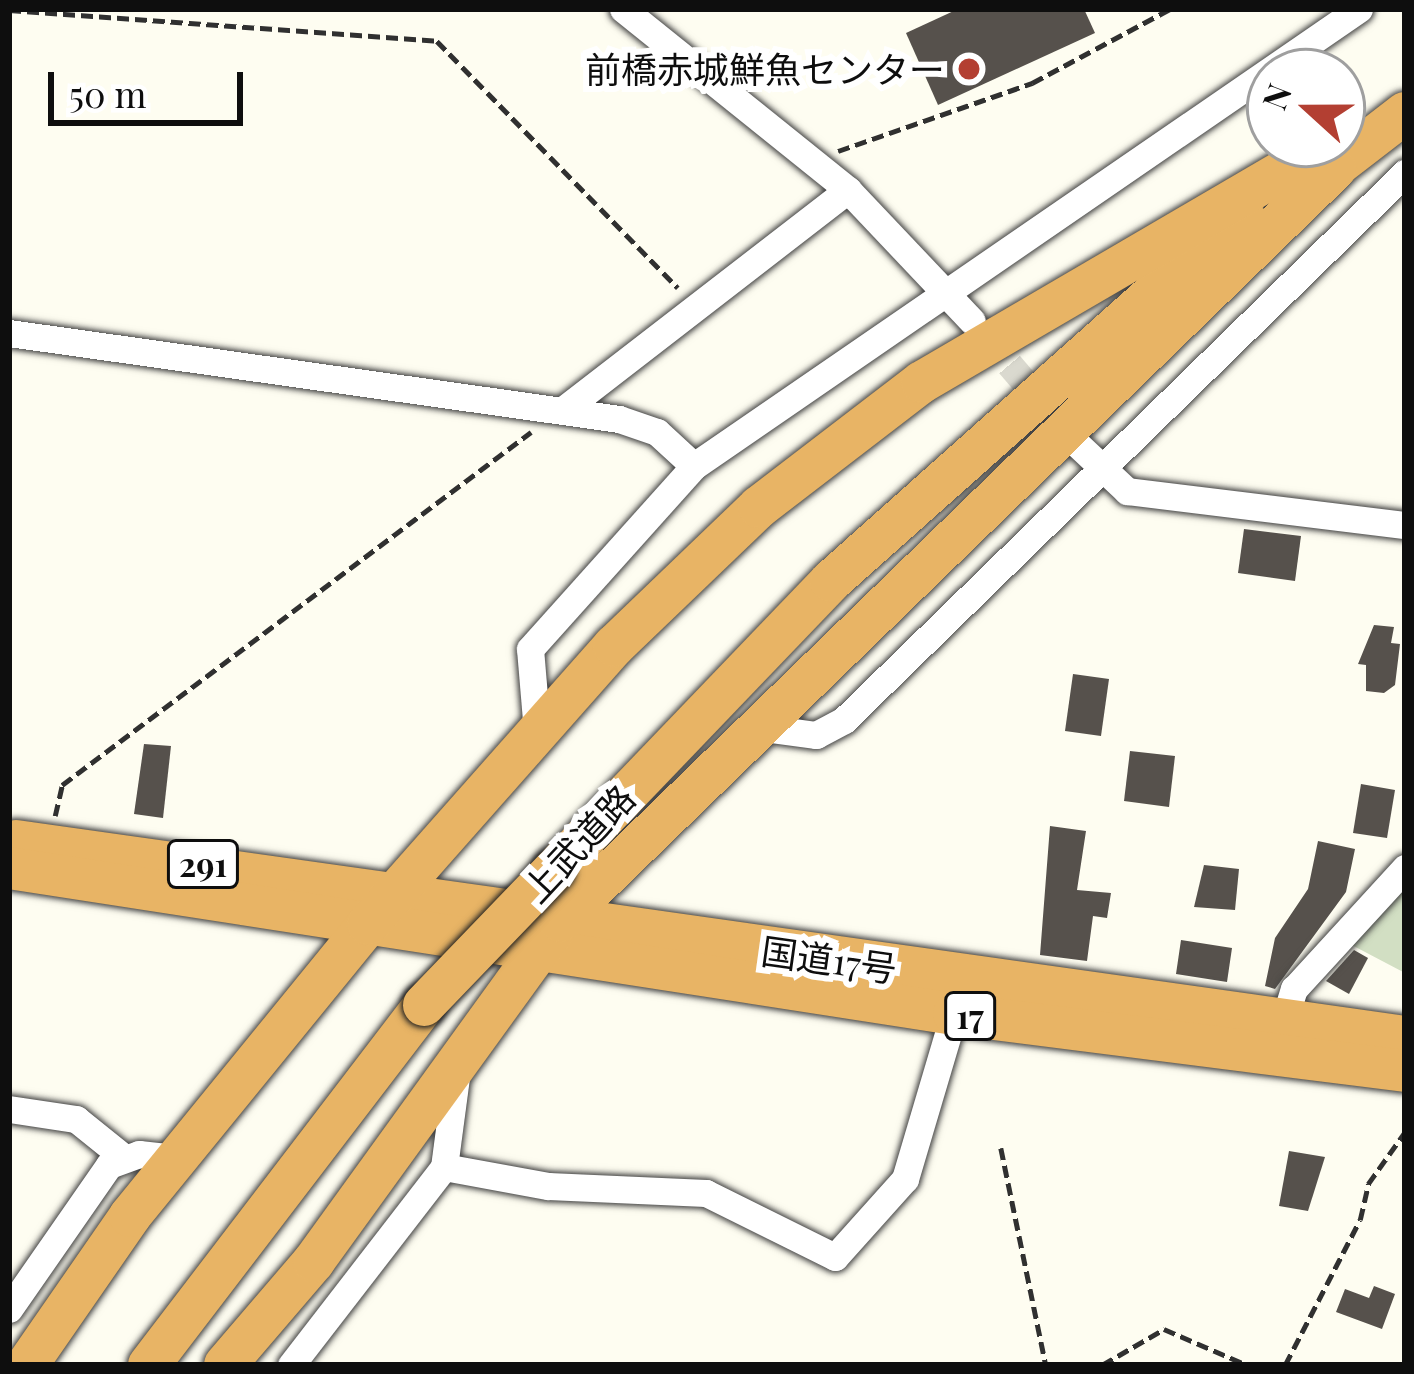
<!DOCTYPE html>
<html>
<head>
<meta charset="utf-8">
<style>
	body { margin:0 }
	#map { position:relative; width:1414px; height:1374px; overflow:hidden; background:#fefdf1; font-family:"Playfair Display","Noto Sans JP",serif }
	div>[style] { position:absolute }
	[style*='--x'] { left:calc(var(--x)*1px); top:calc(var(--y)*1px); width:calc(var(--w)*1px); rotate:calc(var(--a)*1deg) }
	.cemetery>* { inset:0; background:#d2dfc3 }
	.building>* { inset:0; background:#56514c }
	.minor-tunnel>* { height:27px; margin-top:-13.5px; transform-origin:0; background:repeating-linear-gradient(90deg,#dad9cf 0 27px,transparent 0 41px) }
	.path>* { height:4.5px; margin-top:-2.25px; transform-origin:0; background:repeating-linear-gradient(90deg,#303030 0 12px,transparent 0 18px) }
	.roads { filter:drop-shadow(0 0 3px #414141) drop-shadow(0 0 3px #414141) }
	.minor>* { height:27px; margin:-13.5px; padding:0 13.5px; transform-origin:13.5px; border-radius:13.5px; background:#fff }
	.highway>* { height:42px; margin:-21px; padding:0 21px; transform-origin:21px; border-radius:21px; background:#e8b465 }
	.bridges { filter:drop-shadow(0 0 3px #1f1f1f) drop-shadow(0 0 3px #1f1f1f) }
	.highway-bridge>* { height:42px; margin:-21px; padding:0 21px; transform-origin:21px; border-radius:21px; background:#e8b465 }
	.dots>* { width:33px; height:33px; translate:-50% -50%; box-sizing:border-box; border:6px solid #fff; border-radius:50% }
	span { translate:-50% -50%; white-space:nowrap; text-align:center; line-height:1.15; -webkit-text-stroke:12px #fff; paint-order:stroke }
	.shield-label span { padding:3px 9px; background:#fff; border:3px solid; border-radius:9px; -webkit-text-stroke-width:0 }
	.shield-label { font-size:33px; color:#0e0e0e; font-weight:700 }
	.poi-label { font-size:36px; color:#0e0e0e }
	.right { translate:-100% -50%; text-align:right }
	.street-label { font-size:36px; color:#0e0e0e }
	.frame { position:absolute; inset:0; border:12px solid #0e0e0e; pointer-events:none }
	.north { position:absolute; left:1246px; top:48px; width:120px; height:120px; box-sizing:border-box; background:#fff; border:3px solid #9f9f9f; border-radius:50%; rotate:291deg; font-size:33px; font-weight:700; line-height:48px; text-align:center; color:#0e0e0e }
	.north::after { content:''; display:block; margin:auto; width:42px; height:54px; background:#b33f32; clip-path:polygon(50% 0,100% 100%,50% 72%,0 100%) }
	.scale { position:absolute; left:48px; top:72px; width:195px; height:54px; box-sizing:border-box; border:6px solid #0e0e0e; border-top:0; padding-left:15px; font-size:36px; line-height:42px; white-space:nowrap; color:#0e0e0e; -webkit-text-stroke:9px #fff; paint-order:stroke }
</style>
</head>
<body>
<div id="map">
	<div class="cemetery">
		<i style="clip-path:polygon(1405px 878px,1405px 1003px,1405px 973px,1346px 942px)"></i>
	</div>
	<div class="building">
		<i style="clip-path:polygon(958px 9px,1084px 9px,1095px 33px,938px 105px,906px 33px)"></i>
		<i style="clip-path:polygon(1244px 529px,1301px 536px,1295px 581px,1238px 573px)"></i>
		<i style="clip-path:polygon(1374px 625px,1394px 627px,1391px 643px,1400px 644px,1395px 685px,1384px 693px,1366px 691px,1366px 665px,1358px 664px)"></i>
		<i style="clip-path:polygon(1073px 674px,1109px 679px,1101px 736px,1065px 731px)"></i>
		<i style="clip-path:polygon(144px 744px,171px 746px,163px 818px,134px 814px)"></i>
		<i style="clip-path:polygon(1130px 751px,1175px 756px,1169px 807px,1124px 801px)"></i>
		<i style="clip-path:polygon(1361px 784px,1395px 790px,1387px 838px,1353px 833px)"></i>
		<i style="clip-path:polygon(1050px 826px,1086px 831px,1077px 890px,1111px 893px,1107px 918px,1093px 916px,1087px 961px,1040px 955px)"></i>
		<i style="clip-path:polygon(1318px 841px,1355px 849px,1346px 892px,1275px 989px,1265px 986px,1275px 938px,1308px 889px)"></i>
		<i style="clip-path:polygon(1204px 865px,1239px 869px,1235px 910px,1194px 907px)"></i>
		<i style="clip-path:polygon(1181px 940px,1232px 948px,1227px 982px,1176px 974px)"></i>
		<i style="clip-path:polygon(1354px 950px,1368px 958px,1349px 994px,1326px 981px)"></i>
		<i style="clip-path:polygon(1289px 1151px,1325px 1157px,1308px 1211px,1279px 1206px)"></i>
		<i style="clip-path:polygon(1374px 1286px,1395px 1294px,1382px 1329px,1336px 1312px,1345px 1289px,1369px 1298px)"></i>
	</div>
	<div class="minor-tunnel">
		<i style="--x:983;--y:333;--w:100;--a:49.5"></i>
	</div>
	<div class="path">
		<i style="--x:9;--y:10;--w:429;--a:4.1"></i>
		<i style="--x:437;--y:41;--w:345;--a:45.7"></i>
		<i style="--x:838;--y:151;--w:206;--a:-19.3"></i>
		<i style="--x:1032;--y:83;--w:157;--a:-28.2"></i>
		<i style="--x:55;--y:816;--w:32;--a:-77"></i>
		<i style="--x:62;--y:785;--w:587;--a:-36.97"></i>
		<i style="--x:1001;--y:1148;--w:222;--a:78.3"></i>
		<i style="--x:1102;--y:1365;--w:72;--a:-30.1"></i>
		<i style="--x:1164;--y:1329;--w:90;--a:23.4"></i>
		<i style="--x:1285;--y:1365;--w:163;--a:-62.7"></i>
		<i style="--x:1360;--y:1220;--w:37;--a:-77"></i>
		<i style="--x:1368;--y:1184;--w:64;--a:-54.6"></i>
	</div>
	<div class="roads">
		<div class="minor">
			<i style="--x:623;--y:9;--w:289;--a:38.8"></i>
			<i style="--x:848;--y:190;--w:180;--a:46.6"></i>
			<i style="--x:9;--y:333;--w:616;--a:8.02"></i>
			<i style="--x:619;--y:419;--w:40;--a:18.9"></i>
			<i style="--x:657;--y:432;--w:50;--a:42.6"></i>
			<i style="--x:563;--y:410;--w:360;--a:-37.7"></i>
			<i style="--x:1077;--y:444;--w:69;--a:43.2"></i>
			<i style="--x:1127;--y:491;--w:280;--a:7"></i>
			<i style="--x:757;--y:727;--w:60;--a:7.7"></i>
			<i style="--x:816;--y:735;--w:32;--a:-28"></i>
			<i style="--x:844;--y:720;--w:784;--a:-44.28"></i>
			<i style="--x:537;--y:732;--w:83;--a:-94.8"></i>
			<i style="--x:530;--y:649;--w:246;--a:-48.1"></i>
			<i style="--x:694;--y:466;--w:807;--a:-34.5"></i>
			<i style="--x:1284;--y:1021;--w:34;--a:-73"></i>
			<i style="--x:1294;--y:989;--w:164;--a:-47.5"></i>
			<i style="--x:9;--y:1109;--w:68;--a:8.5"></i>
			<i style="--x:76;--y:1119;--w:59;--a:38.8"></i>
			<i style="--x:444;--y:1167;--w:106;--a:10.4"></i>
			<i style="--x:548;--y:1186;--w:158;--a:2.5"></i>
			<i style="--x:706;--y:1193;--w:144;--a:26.4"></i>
			<i style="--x:835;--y:1257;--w:105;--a:-48.1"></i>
			<i style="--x:905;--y:1179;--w:172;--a:-73.5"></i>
			<i style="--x:9;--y:1309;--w:175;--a:-55.2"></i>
			<i style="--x:109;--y:1165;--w:32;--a:-20"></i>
			<i style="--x:139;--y:1154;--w:39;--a:6"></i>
			<i style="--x:291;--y:1365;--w:250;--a:-52.3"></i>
			<i style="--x:444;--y:1167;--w:99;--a:-82.4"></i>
		</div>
		<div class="highway">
			<i style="--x:1313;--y:184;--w:116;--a:-37.7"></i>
			<i style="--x:16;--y:841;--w:1403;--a:8.03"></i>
			<i style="--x:9;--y:868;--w:956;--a:8.78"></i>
			<i style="--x:954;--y:1014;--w:455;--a:7.2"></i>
			<i style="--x:554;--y:870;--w:400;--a:-46.2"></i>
			<i style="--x:831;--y:581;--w:552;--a:-41.69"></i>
			<i style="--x:27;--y:1365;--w:181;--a:-55.3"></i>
			<i style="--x:130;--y:1216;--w:377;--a:-50.8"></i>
			<i style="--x:368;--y:924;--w:371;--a:-48.5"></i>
			<i style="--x:614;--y:646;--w:201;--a:-43.8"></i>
			<i style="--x:759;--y:507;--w:205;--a:-37.5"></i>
			<i style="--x:922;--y:382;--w:461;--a:-30.3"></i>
			<i style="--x:149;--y:1365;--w:453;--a:-52.6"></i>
			<i style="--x:225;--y:1365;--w:137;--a:-49.4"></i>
			<i style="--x:314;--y:1261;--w:420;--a:-54.1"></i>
			<i style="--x:560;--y:921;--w:1080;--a:-44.14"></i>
		</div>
	</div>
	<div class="bridges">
		<div class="highway-bridge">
			<i style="--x:424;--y:1005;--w:187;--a:-46.1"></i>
		</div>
	</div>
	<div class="dots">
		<i style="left:969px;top:69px;background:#b33f32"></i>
	</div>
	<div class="shield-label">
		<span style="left:203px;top:864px">291</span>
		<span style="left:970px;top:1016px">17</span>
	</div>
	<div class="poi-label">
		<span class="right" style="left:945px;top:69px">前橋赤城鮮魚センター</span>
	</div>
	<div class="street-label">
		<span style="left:578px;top:843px;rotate:-47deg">上武道路</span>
		<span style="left:829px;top:959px;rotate:8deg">国道17号</span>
	</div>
	<div class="frame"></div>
	<div class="north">N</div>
	<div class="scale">50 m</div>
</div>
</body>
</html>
